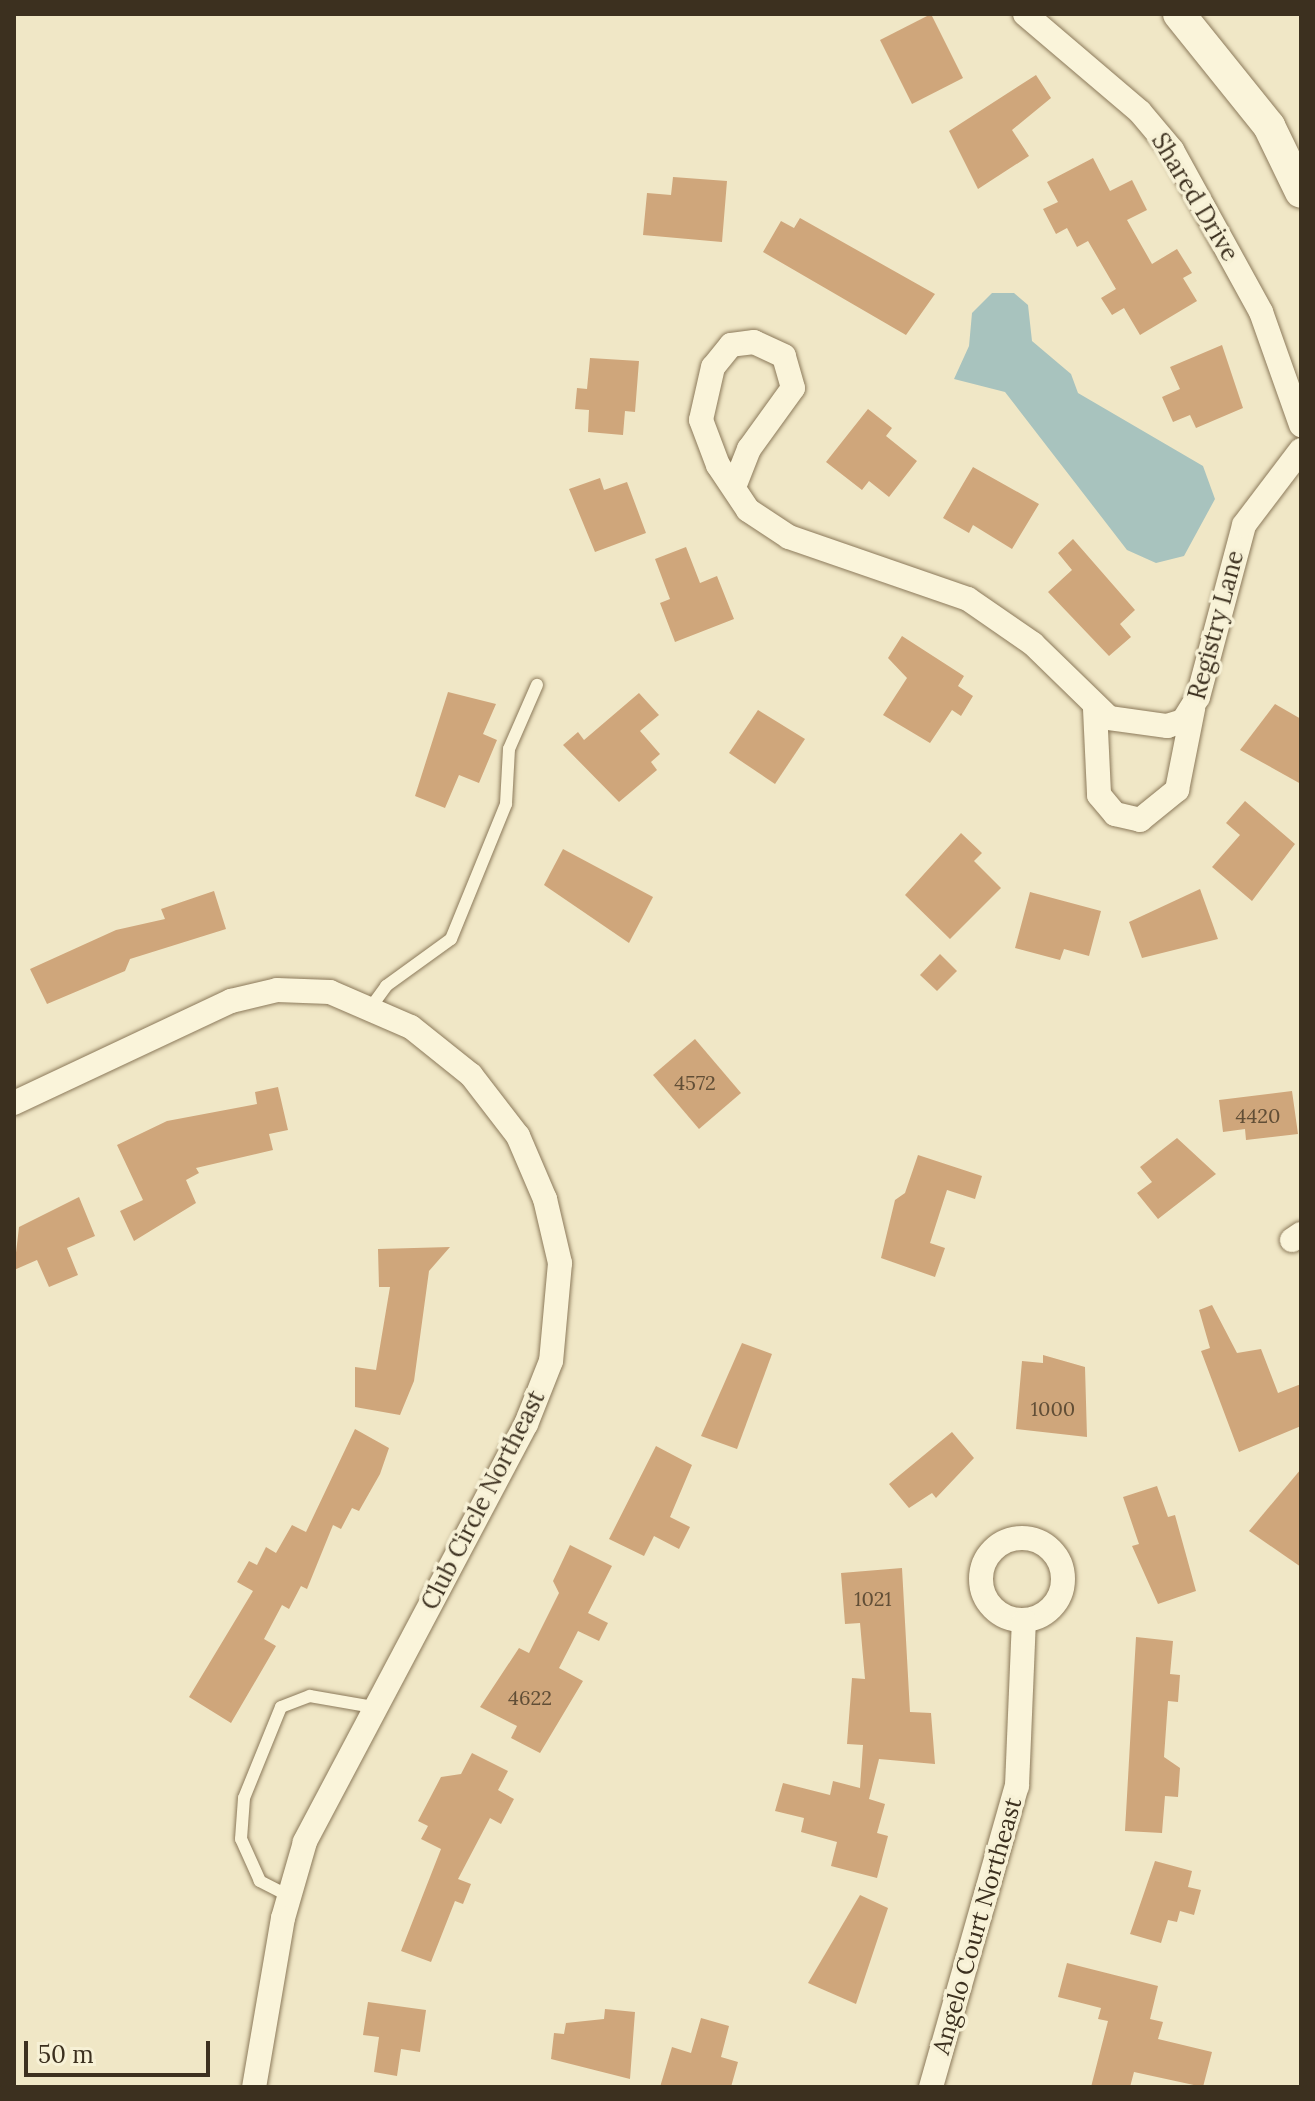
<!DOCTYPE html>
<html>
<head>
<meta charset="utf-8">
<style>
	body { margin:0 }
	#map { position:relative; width:1315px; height:2101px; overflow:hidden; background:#f0e7c6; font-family:Lora,serif }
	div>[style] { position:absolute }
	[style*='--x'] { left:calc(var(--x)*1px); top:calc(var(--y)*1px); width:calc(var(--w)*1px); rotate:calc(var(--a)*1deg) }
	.water>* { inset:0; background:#a8c3be }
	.building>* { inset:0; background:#cfa67b }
	.roads { filter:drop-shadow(0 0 2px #8c7a5b) drop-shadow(0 0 2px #8c7a5b) }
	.service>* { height:12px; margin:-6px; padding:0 6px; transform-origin:6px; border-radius:6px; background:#faf4da }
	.minor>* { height:24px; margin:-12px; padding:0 12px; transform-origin:12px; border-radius:12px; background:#faf4da }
	.minor>.ring { margin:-12px; padding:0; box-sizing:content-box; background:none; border:24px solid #faf4da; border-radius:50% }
	.secondary>* { height:32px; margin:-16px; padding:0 16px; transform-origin:16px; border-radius:16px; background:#faf4da }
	span { translate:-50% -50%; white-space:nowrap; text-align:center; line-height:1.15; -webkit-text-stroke:7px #f7f1d6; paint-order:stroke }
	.number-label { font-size:20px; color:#614e36 }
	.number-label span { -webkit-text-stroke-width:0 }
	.street-label { font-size:24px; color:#3c301f }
	.frame { position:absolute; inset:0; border:16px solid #3c301f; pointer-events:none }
	.scale { position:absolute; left:24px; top:2041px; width:186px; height:36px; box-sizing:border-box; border:4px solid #3c301f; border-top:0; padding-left:10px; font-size:24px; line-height:28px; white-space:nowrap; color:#3c301f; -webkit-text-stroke:6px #f7f1d6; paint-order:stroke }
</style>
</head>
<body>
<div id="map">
	<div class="water">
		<i style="clip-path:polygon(992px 293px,1014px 293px,1028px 305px,1032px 341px,1071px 374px,1078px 393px,1203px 466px,1215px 499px,1184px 556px,1156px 563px,1127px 550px,1005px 392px,954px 379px,969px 346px,972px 313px)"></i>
	</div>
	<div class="building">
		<i style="clip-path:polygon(931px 14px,963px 78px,912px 104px,880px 40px)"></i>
		<i style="clip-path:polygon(1036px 75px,1051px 98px,1012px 130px,1029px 156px,978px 189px,949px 131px)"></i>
		<i style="clip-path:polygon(1093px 158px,1110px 191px,1132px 180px,1147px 210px,1127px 220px,1152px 264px,1177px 249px,1192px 273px,1183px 278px,1197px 301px,1140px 335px,1124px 308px,1112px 315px,1101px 298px,1116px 289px,1088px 241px,1077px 247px,1067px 228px,1056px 234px,1043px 209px,1058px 202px,1047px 182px)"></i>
		<i style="clip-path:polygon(673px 177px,727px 181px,722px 242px,643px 235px,647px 193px,671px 195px)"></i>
		<i style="clip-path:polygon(800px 218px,935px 294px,906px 335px,763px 252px,781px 221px,794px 228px)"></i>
		<i style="clip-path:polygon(1222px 345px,1243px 408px,1196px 428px,1190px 415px,1173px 422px,1162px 397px,1180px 389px,1170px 367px)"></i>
		<i style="clip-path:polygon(590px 358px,639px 361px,635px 412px,625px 411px,623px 435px,588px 432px,589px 410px,575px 409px,577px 388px,587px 389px)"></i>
		<i style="clip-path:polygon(868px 409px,892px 428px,886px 436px,917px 461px,889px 497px,869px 481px,862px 490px,826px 462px)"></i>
		<i style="clip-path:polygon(973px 467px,1039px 504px,1012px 549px,973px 525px,969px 533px,943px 518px)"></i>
		<i style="clip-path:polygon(600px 478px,604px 490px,627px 482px,646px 533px,595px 552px,569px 489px)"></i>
		<i style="clip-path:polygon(1073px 539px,1135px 610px,1120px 624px,1131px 637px,1109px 656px,1048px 592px,1072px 570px,1058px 553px)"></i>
		<i style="clip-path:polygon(686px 547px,700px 583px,717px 576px,734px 619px,675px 642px,660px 603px,670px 599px,655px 559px)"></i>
		<i style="clip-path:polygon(902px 636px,964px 676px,958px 686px,973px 696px,961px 716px,952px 710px,930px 743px,883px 715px,907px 678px,888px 658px)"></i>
		<i style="clip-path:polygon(448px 692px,496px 704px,483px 734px,497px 740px,479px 783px,459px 775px,445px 808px,415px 796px)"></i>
		<i style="clip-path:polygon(639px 693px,659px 715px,640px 731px,660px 754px,651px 762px,657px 770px,619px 802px,563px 745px,578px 732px,584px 740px)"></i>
		<i style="clip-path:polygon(1275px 704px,1301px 719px,1301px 784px,1240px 750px)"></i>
		<i style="clip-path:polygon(758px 710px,805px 739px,775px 784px,729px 753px)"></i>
		<i style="clip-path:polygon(1245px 801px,1295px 844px,1252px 901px,1212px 867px,1240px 835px,1226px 823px)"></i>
		<i style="clip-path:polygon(961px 833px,982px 853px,974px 861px,1001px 888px,950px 939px,905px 895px)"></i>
		<i style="clip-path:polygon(563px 849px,653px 897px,629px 943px,544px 885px)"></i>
		<i style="clip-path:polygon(1200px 889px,1218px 939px,1142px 958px,1129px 922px)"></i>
		<i style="clip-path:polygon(214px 891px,226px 929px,130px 959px,125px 971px,47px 1004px,30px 969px,116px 930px,165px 919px,161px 909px)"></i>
		<i style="clip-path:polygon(1030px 892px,1101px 911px,1089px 956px,1064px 949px,1060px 960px,1015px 948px)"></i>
		<i style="clip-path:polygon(940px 954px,957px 971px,937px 991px,920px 975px)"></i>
		<i style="clip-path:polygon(695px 1039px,741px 1093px,699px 1129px,653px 1075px)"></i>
		<i style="clip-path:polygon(278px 1087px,288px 1130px,269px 1134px,273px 1150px,196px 1168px,199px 1173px,186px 1180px,196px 1203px,134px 1241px,120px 1211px,143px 1200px,117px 1145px,167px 1121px,257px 1104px,255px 1092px)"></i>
		<i style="clip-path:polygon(1292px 1091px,1298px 1134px,1246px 1140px,1245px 1129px,1223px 1132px,1219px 1100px)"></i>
		<i style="clip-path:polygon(1177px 1138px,1216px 1174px,1158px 1219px,1137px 1193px,1152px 1182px,1140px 1167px)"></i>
		<i style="clip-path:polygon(918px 1155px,982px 1176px,975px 1199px,947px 1190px,930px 1243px,945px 1248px,935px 1277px,881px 1258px,895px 1200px,905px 1193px)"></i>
		<i style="clip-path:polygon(79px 1197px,95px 1236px,67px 1248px,78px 1275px,49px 1287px,37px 1260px,14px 1270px,19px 1227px)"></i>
		<i style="clip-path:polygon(450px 1247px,429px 1271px,414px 1381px,400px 1415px,355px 1407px,355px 1367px,376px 1370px,390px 1287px,379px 1287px,378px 1249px)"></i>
		<i style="clip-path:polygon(1212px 1305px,1237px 1353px,1261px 1349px,1278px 1393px,1301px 1384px,1301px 1426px,1239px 1452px,1201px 1351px,1210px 1348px,1199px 1310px)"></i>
		<i style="clip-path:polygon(742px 1343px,772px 1354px,737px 1449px,701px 1436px)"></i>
		<i style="clip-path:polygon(1043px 1355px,1085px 1367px,1087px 1437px,1016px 1429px,1022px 1361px,1043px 1363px)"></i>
		<i style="clip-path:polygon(355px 1429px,389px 1448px,380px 1474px,359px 1511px,352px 1508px,341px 1529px,333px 1525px,307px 1589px,301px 1586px,289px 1609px,282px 1605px,264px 1639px,276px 1646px,231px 1723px,189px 1697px,253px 1591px,237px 1582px,249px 1561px,257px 1565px,266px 1547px,276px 1553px,292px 1525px,306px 1532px)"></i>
		<i style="clip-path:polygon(952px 1432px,974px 1458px,936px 1498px,932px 1493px,909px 1508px,889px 1484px)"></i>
		<i style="clip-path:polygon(656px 1446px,692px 1465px,670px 1517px,690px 1527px,679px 1549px,654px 1536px,644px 1556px,609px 1539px)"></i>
		<i style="clip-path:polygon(1301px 1469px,1301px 1567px,1249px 1531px)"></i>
		<i style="clip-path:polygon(1157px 1486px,1168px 1517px,1175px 1515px,1196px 1591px,1158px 1604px,1132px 1546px,1139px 1544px,1123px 1497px)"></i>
		<i style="clip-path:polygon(570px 1545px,612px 1566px,588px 1613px,608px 1623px,599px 1641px,578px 1631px,559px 1668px,583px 1681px,540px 1753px,511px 1738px,517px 1726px,480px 1707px,519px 1648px,529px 1653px,559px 1593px,553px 1581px)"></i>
		<i style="clip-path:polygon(902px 1568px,910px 1712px,931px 1713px,935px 1764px,879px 1759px,869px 1799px,885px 1804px,877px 1833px,888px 1836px,877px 1878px,831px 1866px,837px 1842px,801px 1832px,804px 1818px,775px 1811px,783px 1783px,830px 1795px,833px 1781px,860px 1788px,863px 1745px,847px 1744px,852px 1678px,865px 1679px,860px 1623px,845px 1624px,841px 1573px)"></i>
		<i style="clip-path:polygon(1136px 1637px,1173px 1641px,1170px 1674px,1180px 1675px,1178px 1702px,1168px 1701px,1164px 1757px,1180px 1768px,1178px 1797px,1165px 1796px,1162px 1833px,1125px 1831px)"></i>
		<i style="clip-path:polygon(472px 1753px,508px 1771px,498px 1790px,514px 1799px,501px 1824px,490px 1818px,458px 1879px,471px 1884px,463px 1904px,455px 1901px,431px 1962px,401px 1951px,441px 1849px,421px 1839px,428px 1826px,418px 1821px,441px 1777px,461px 1774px)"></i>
		<i style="clip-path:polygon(1155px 1861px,1192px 1871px,1188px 1887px,1201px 1890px,1194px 1915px,1180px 1911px,1177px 1922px,1168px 1920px,1161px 1943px,1130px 1934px)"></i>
		<i style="clip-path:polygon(860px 1895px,888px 1908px,856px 2004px,808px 1983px)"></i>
		<i style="clip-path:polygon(1067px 1963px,1158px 1986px,1150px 2019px,1163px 2022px,1158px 2039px,1212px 2052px,1203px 2087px,1134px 2072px,1130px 2087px,1091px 2087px,1108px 2021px,1098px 2019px,1101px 2008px,1058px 1997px)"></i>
		<i style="clip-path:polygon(368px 2002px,426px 2010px,420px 2052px,401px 2049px,397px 2076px,374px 2072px,379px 2037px,363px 2035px)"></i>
		<i style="clip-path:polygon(605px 2009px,635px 2012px,630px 2079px,551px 2059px,554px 2033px,564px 2034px,566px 2023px,604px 2019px)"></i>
		<i style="clip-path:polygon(701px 2018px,729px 2026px,721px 2057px,738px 2062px,731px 2087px,660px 2087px,672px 2047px,691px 2053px)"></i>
	</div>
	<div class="roads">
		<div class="service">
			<i style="--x:371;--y:1007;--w:26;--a:-54"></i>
			<i style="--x:386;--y:986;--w:80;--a:-35.9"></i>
			<i style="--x:451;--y:939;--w:146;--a:-67.8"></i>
			<i style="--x:506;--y:804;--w:55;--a:-86.9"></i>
			<i style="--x:509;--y:749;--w:70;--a:-66.4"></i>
			<i style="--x:289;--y:1896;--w:33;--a:-153"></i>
			<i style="--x:260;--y:1881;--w:46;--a:-114.3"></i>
			<i style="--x:241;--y:1839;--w:41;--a:-85.8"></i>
			<i style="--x:244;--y:1798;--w:98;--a:-67.9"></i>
			<i style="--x:281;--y:1707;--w:31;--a:-21"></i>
			<i style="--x:310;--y:1696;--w:64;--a:9.9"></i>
		</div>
		<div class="minor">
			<i style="--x:1025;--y:14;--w:151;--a:40.4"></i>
			<i style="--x:1140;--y:112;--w:50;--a:49.9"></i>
			<i style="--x:1172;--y:150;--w:185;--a:61.2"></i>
			<i style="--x:1261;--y:312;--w:120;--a:70.5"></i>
			<i style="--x:734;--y:487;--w:41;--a:-68.5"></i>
			<i style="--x:749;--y:449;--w:75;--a:-54.2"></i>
			<i style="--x:793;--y:388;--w:33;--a:-106"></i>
			<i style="--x:784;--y:356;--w:33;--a:-155"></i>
			<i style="--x:754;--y:342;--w:23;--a:173"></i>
			<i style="--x:731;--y:345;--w:28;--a:129"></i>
			<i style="--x:713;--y:367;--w:54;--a:102.8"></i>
			<i style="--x:701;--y:420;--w:48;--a:69.3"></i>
			<i style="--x:718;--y:465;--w:54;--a:56.3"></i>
			<i style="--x:748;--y:510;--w:49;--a:33.4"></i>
			<i style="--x:789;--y:537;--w:189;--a:19.1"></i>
			<i style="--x:968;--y:599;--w:79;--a:34.7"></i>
			<i style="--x:1033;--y:644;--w:106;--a:44.2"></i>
			<i style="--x:1109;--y:718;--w:59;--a:7.9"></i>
			<i style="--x:1167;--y:726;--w:17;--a:-17"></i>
			<i style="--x:1183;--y:721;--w:28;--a:-58"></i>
			<i style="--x:1198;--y:697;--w:178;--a:-75"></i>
			<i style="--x:1244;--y:525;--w:94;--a:-52.8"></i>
			<i style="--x:1095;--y:709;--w:86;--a:87.3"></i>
			<i style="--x:1099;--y:795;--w:25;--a:50"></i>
			<i style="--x:1115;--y:814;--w:26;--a:13"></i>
			<i style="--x:1140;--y:820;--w:48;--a:-39"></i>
			<i style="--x:1177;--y:790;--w:83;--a:-78.8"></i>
			<i style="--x:14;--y:1103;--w:240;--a:-25.2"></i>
			<i style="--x:231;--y:1001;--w:47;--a:-13.4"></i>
			<i style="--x:277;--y:990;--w:53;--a:2.2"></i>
			<i style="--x:330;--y:992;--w:88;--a:23.4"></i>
			<i style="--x:411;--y:1027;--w:77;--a:38.7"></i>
			<i style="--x:471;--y:1075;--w:77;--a:52.4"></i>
			<i style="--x:518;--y:1136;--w:69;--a:66.8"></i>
			<i style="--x:545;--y:1199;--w:66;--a:76.8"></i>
			<i style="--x:560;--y:1263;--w:98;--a:95.2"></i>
			<i style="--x:551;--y:1361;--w:68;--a:111.6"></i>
			<i style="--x:526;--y:1424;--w:473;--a:117.9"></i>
			<i style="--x:305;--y:1842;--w:79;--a:106.1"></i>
			<i style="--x:283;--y:1918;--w:171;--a:99.7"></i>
			<i style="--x:1292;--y:1240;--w:11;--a:-34"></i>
			<i class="ring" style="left:981px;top:1538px;width:58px;height:58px"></i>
			<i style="--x:931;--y:2087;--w:313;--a:-74.1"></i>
			<i style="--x:1017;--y:1786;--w:165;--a:-87.6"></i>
		</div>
		<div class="secondary">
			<i style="--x:1179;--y:14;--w:144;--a:51.2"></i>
			<i style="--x:1269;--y:126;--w:73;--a:64.1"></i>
		</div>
	</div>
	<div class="number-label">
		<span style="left:695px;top:1082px">4572</span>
		<span style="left:1258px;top:1115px">4420</span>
		<span style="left:1053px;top:1408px">1000</span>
		<span style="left:873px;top:1598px">1021</span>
		<span style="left:530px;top:1697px">4622</span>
	</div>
	<div class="street-label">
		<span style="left:1195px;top:197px;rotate:59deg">Shared Drive</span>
		<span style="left:1216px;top:625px;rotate:-75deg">Registry Lane</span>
		<span style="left:483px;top:1500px;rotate:-63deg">Club Circle Northeast</span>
		<span style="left:977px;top:1926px;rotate:-74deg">Angelo Court Northeast</span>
	</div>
	<div class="frame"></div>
	<div class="scale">50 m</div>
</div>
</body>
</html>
